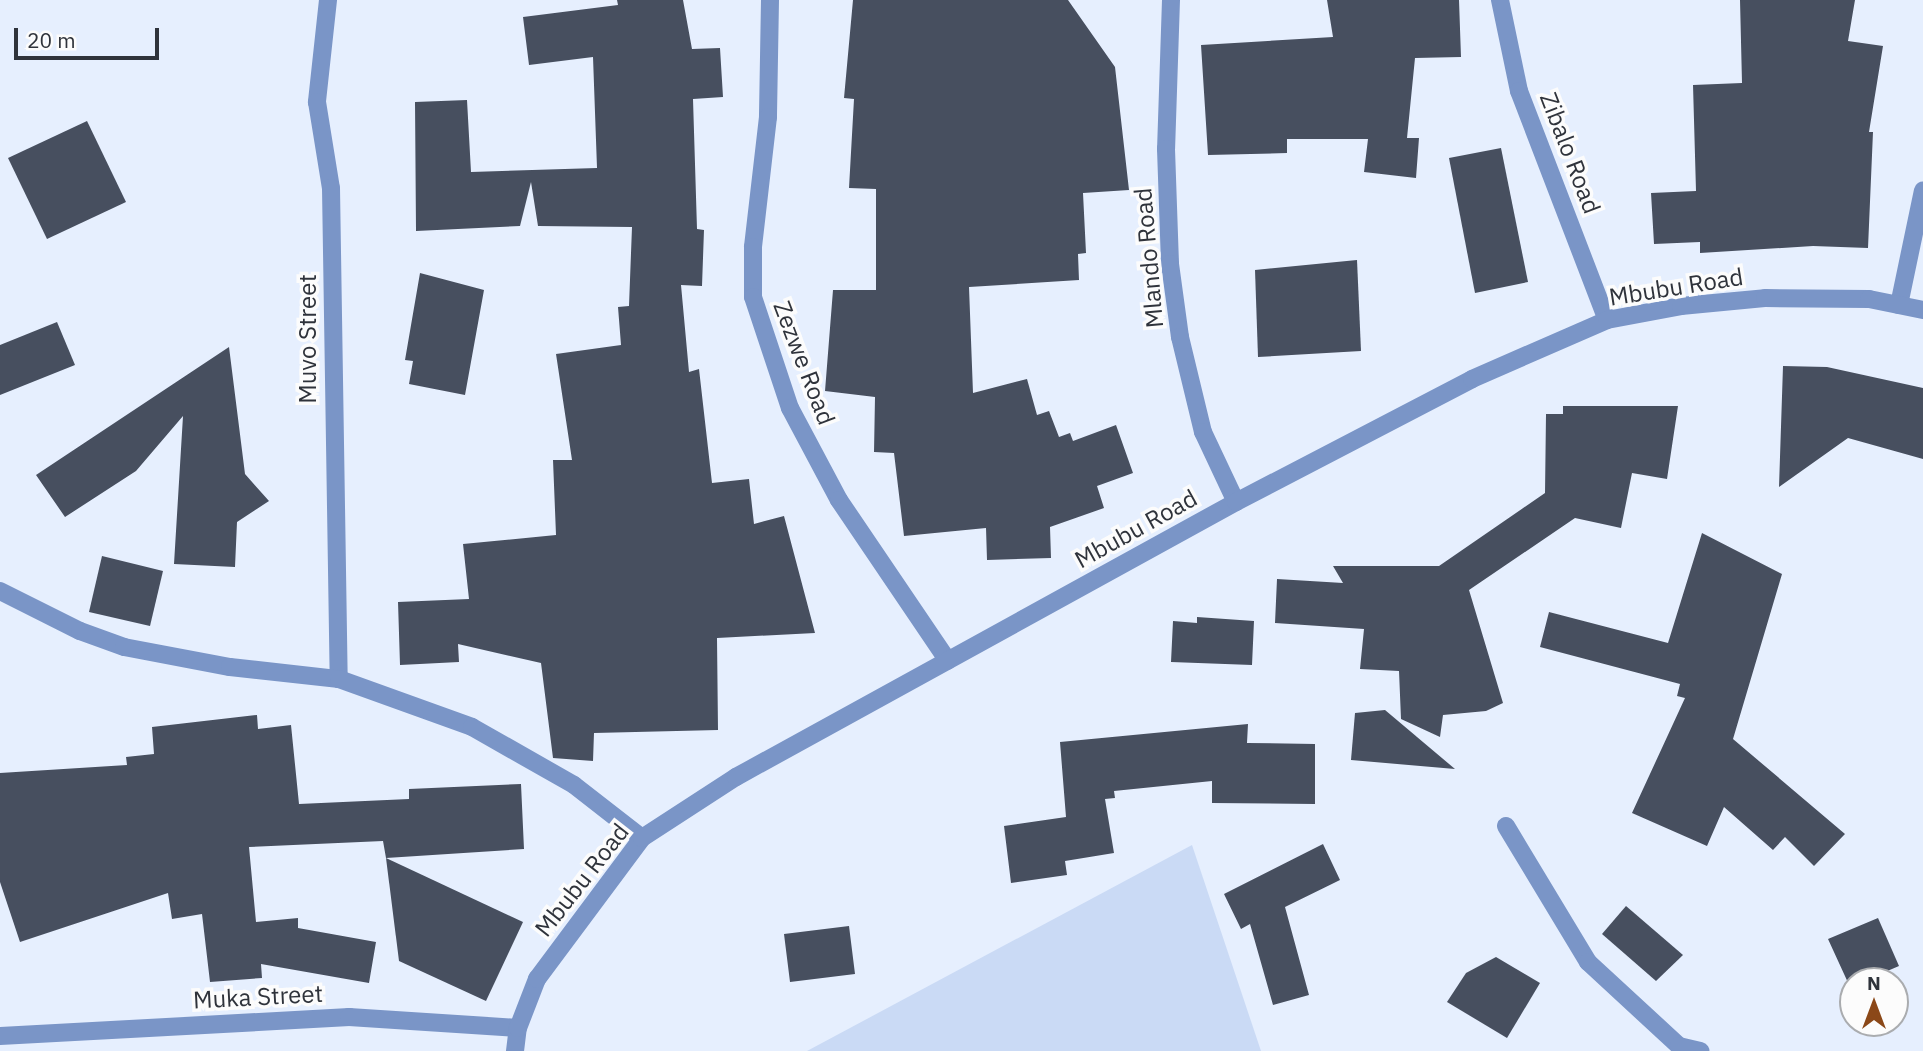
<!DOCTYPE html>
<html>
<head>
<meta charset="utf-8">
<style>
	body { margin:0 }
	#map { position:relative; width:1923px; height:1051px; overflow:hidden; background:#e6effe; font-family:"IBM Plex Sans",sans-serif }
	div>[style] { position:absolute }
	[style*='--x'] { left:calc(var(--x)*1px); top:calc(var(--y)*1px); width:calc(var(--w)*1px); rotate:calc(var(--a)*1deg) }
	.green>* { inset:0; background:#cadaf5 }
	.building>* { inset:0; background:#474f5f }
	.minor>* { height:18px; margin:-9px; padding:0 9px; transform-origin:9px; border-radius:9px; background:#7a95c7 }
	span { translate:-50% -50%; white-space:nowrap; text-align:center; line-height:1.15; -webkit-text-stroke:7px #fcfcfc; paint-order:stroke }
	.street-label { font-size:24px; color:#2f333b }
	.north { position:absolute; left:1839px; top:967px; width:70px; height:70px; box-sizing:border-box; background:#fcfcfc; border:2px solid #aaacaf; border-radius:50%; rotate:0deg; font-size:19px; font-weight:700; line-height:28px; text-align:center; color:#2f333b }
	.north::after { content:''; display:block; margin:auto; width:24px; height:32px; background:#8b4818; clip-path:polygon(50% 0,100% 100%,50% 72%,0 100%) }
	.scale { position:absolute; left:14px; top:28px; width:145px; height:32px; box-sizing:border-box; border:4px solid #2f333b; border-top:0; padding-left:9px; font-size:21px; line-height:24px; white-space:nowrap; color:#2f333b; -webkit-text-stroke:5px #fcfcfc; paint-order:stroke }
</style>
</head>
<body>
<div id="map">
	<div class="green">
		<i style="clip-path:polygon(1192px 845px,1261px 1051px,807px 1051px)"></i>
	</div>
	<div class="building">
		<i style="clip-path:polygon(617px 0,683px 0,692px 49px,720px 48px,723px 97px,693px 99px,697px 229px,704px 230px,702px 286px,681px 285px,689px 372px,699px 369px,712px 483px,749px 479px,754px 524px,784px 516px,815px 633px,717px 638px,718px 730px,594px 733px,593px 761px,553px 758px,541px 663px,458px 644px,459px 662px,400px 665px,398px 602px,469px 599px,463px 544px,556px 535px,553px 460px,572px 460px,556px 354px,621px 345px,618px 307px,629px 306px,632px 227px,538px 226px,531px 182px,520px 226px,416px 231px,415px 102px,467px 100px,471px 172px,597px 168px,593px 57px,529px 65px,523px 17px,618px 5px)"></i>
		<i style="clip-path:polygon(853px 0,1068px 0,1115px 67px,1129px 190px,1083px 193px,1086px 253px,1078px 254px,1079px 280px,969px 287px,973px 393px,1027px 379px,1037px 415px,1049px 411px,1059px 437px,1070px 433px,1073px 441px,1116px 425px,1133px 473px,1097px 486px,1104px 508px,1050px 527px,1051px 558px,987px 560px,986px 528px,904px 536px,894px 453px,874px 452px,875px 397px,825px 391px,833px 290px,876px 290px,876px 189px,849px 188px,854px 99px,844px 98px)"></i>
		<i style="clip-path:polygon(1327px 0,1459px 0,1461px 57px,1415px 58px,1407px 138px,1419px 138px,1416px 178px,1364px 172px,1368px 139px,1287px 139px,1287px 153px,1208px 155px,1201px 45px,1333px 37px)"></i>
		<i style="clip-path:polygon(1740px 0,1855px 0,1848px 41px,1883px 46px,1869px 132px,1873px 132px,1868px 248px,1813px 246px,1700px 253px,1700px 242px,1654px 244px,1651px 193px,1696px 191px,1693px 85px,1742px 83px)"></i>
		<i style="clip-path:polygon(87px 121px,126px 202px,47px 239px,8px 158px)"></i>
		<i style="clip-path:polygon(1501px 148px,1528px 282px,1475px 293px,1449px 158px)"></i>
		<i style="clip-path:polygon(1357px 260px,1361px 351px,1258px 357px,1255px 270px)"></i>
		<i style="clip-path:polygon(420px 273px,484px 290px,465px 395px,409px 384px,413px 361px,405px 360px)"></i>
		<i style="clip-path:polygon(57px 322px,75px 365px,0 395px,0 345px)"></i>
		<i style="clip-path:polygon(229px 347px,245px 474px,269px 501px,237px 522px,235px 567px,174px 564px,183px 416px,136px 471px,65px 517px,36px 475px)"></i>
		<i style="clip-path:polygon(1783px 366px,1827px 367px,1923px 388px,1923px 459px,1848px 438px,1779px 487px)"></i>
		<i style="clip-path:polygon(1563px 406px,1678px 406px,1667px 479px,1632px 473px,1621px 528px,1575px 518px,1469px 590px,1503px 703px,1486px 711px,1443px 715px,1440px 737px,1401px 719px,1399px 671px,1360px 669px,1364px 629px,1275px 623px,1277px 579px,1343px 583px,1333px 566px,1439px 566px,1545px 493px,1546px 414px,1563px 414px)"></i>
		<i style="clip-path:polygon(1702px 533px,1782px 574px,1733px 739px,1845px 834px,1814px 866px,1785px 837px,1773px 850px,1724px 807px,1707px 846px,1632px 813px,1685px 698px,1677px 696px,1680px 684px,1540px 647px,1549px 612px,1668px 643px)"></i>
		<i style="clip-path:polygon(102px 556px,163px 571px,150px 626px,89px 612px)"></i>
		<i style="clip-path:polygon(1197px 617px,1254px 621px,1252px 665px,1171px 662px,1173px 621px,1197px 623px)"></i>
		<i style="clip-path:polygon(1385px 710px,1455px 769px,1351px 760px,1355px 713px)"></i>
		<i style="clip-path:polygon(257px 715px,258px 729px,291px 725px,299px 804px,409px 799px,409px 789px,521px 784px,524px 849px,386px 858px,383px 841px,249px 847px,256px 922px,298px 918px,298px 928px,376px 942px,369px 983px,261px 964px,262px 978px,210px 982px,202px 914px,172px 919px,168px 893px,20px 942px,0 882px,0 773px,127px 765px,126px 757px,154px 754px,152px 727px)"></i>
		<i style="clip-path:polygon(1248px 724px,1247px 743px,1315px 744px,1315px 804px,1212px 803px,1212px 781px,1114px 791px,1115px 798px,1105px 799px,1114px 853px,1065px 861px,1067px 875px,1011px 883px,1004px 826px,1066px 817px,1060px 742px)"></i>
		<i style="clip-path:polygon(1323px 844px,1340px 880px,1285px 907px,1309px 995px,1273px 1005px,1250px 924px,1241px 929px,1224px 894px)"></i>
		<i style="clip-path:polygon(386px 858px,523px 922px,486px 1001px,399px 961px)"></i>
		<i style="clip-path:polygon(1626px 906px,1683px 955px,1656px 981px,1602px 934px)"></i>
		<i style="clip-path:polygon(1878px 918px,1899px 966px,1864px 981px,1853px 981px,1850px 987px,1828px 939px)"></i>
		<i style="clip-path:polygon(849px 926px,855px 974px,790px 982px,784px 934px)"></i>
		<i style="clip-path:polygon(1496px 957px,1540px 983px,1507px 1038px,1447px 1002px,1466px 973px)"></i>
	</div>
	<div class="minor">
		<i style="--x:328;--y:0;--w:103;--a:96.2"></i>
		<i style="--x:317;--y:102;--w:87;--a:80.8"></i>
		<i style="--x:331;--y:188;--w:491;--a:89.1"></i>
		<i style="--x:770;--y:0;--w:117;--a:91"></i>
		<i style="--x:768;--y:117;--w:131;--a:96.6"></i>
		<i style="--x:753;--y:247;--w:50;--a:90"></i>
		<i style="--x:753;--y:297;--w:117;--a:71.6"></i>
		<i style="--x:790;--y:408;--w:104;--a:62"></i>
		<i style="--x:839;--y:500;--w:194;--a:55.9"></i>
		<i style="--x:1171;--y:0;--w:149;--a:91.9"></i>
		<i style="--x:1166;--y:149;--w:115;--a:88"></i>
		<i style="--x:1170;--y:264;--w:74;--a:82.2"></i>
		<i style="--x:1180;--y:337;--w:98;--a:76.4"></i>
		<i style="--x:1203;--y:432;--w:77;--a:64.8"></i>
		<i style="--x:1500;--y:0;--w:93;--a:78.2"></i>
		<i style="--x:1519;--y:91;--w:245;--a:69"></i>
		<i style="--x:1899;--y:305;--w:117;--a:-78.2"></i>
		<i style="--x:0;--y:591;--w:89;--a:26.6"></i>
		<i style="--x:80;--y:631;--w:47;--a:20"></i>
		<i style="--x:124;--y:647;--w:108;--a:10.7"></i>
		<i style="--x:230;--y:667;--w:110;--a:6.3"></i>
		<i style="--x:339;--y:679;--w:141;--a:19.8"></i>
		<i style="--x:472;--y:727;--w:117;--a:29.6"></i>
		<i style="--x:574;--y:785;--w:86;--a:37.9"></i>
		<i style="--x:1506;--y:826;--w:159;--a:58.9"></i>
		<i style="--x:1588;--y:962;--w:124;--a:42.7"></i>
		<i style="--x:1679;--y:1046;--w:22;--a:13"></i>
		<i style="--x:0;--y:1036;--w:350;--a:-3.1"></i>
		<i style="--x:349;--y:1017;--w:169;--a:3.7"></i>
		<i style="--x:515;--y:1051;--w:23;--a:-83"></i>
		<i style="--x:518;--y:1028;--w:53;--a:-68.8"></i>
		<i style="--x:537;--y:979;--w:176;--a:-53.3"></i>
		<i style="--x:642;--y:838;--w:112;--a:-33"></i>
		<i style="--x:736;--y:777;--w:571;--a:-28.81"></i>
		<i style="--x:1236;--y:502;--w:266;--a:-27.5"></i>
		<i style="--x:1472;--y:379;--w:147;--a:-23.6"></i>
		<i style="--x:1607;--y:320;--w:75;--a:-10.7"></i>
		<i style="--x:1681;--y:306;--w:84;--a:-5.4"></i>
		<i style="--x:1765;--y:298;--w:104;--a:0.6"></i>
		<i style="--x:1869;--y:299;--w:55;--a:11.5"></i>
	</div>
	<div class="street-label">
		<span style="left:1570px;top:153px;rotate:69deg">Zibalo Road</span>
		<span style="left:1149px;top:258px;rotate:-95deg">Mlando Road</span>
		<span style="left:1676px;top:287px;rotate:-9deg">Mbubu Road</span>
		<span style="left:308px;top:339px;rotate:-90deg">Muvo Street</span>
		<span style="left:804px;top:363px;rotate:69deg">Zezwe Road</span>
		<span style="left:1136px;top:529px;rotate:-29deg">Mbubu Road</span>
		<span style="left:582px;top:880px;rotate:-52deg">Mbubu Road</span>
		<span style="left:258px;top:997px;rotate:-3deg">Muka Street</span>
	</div>
	<div class="north">N</div>
	<div class="scale">20 m</div>
</div>
</body>
</html>
